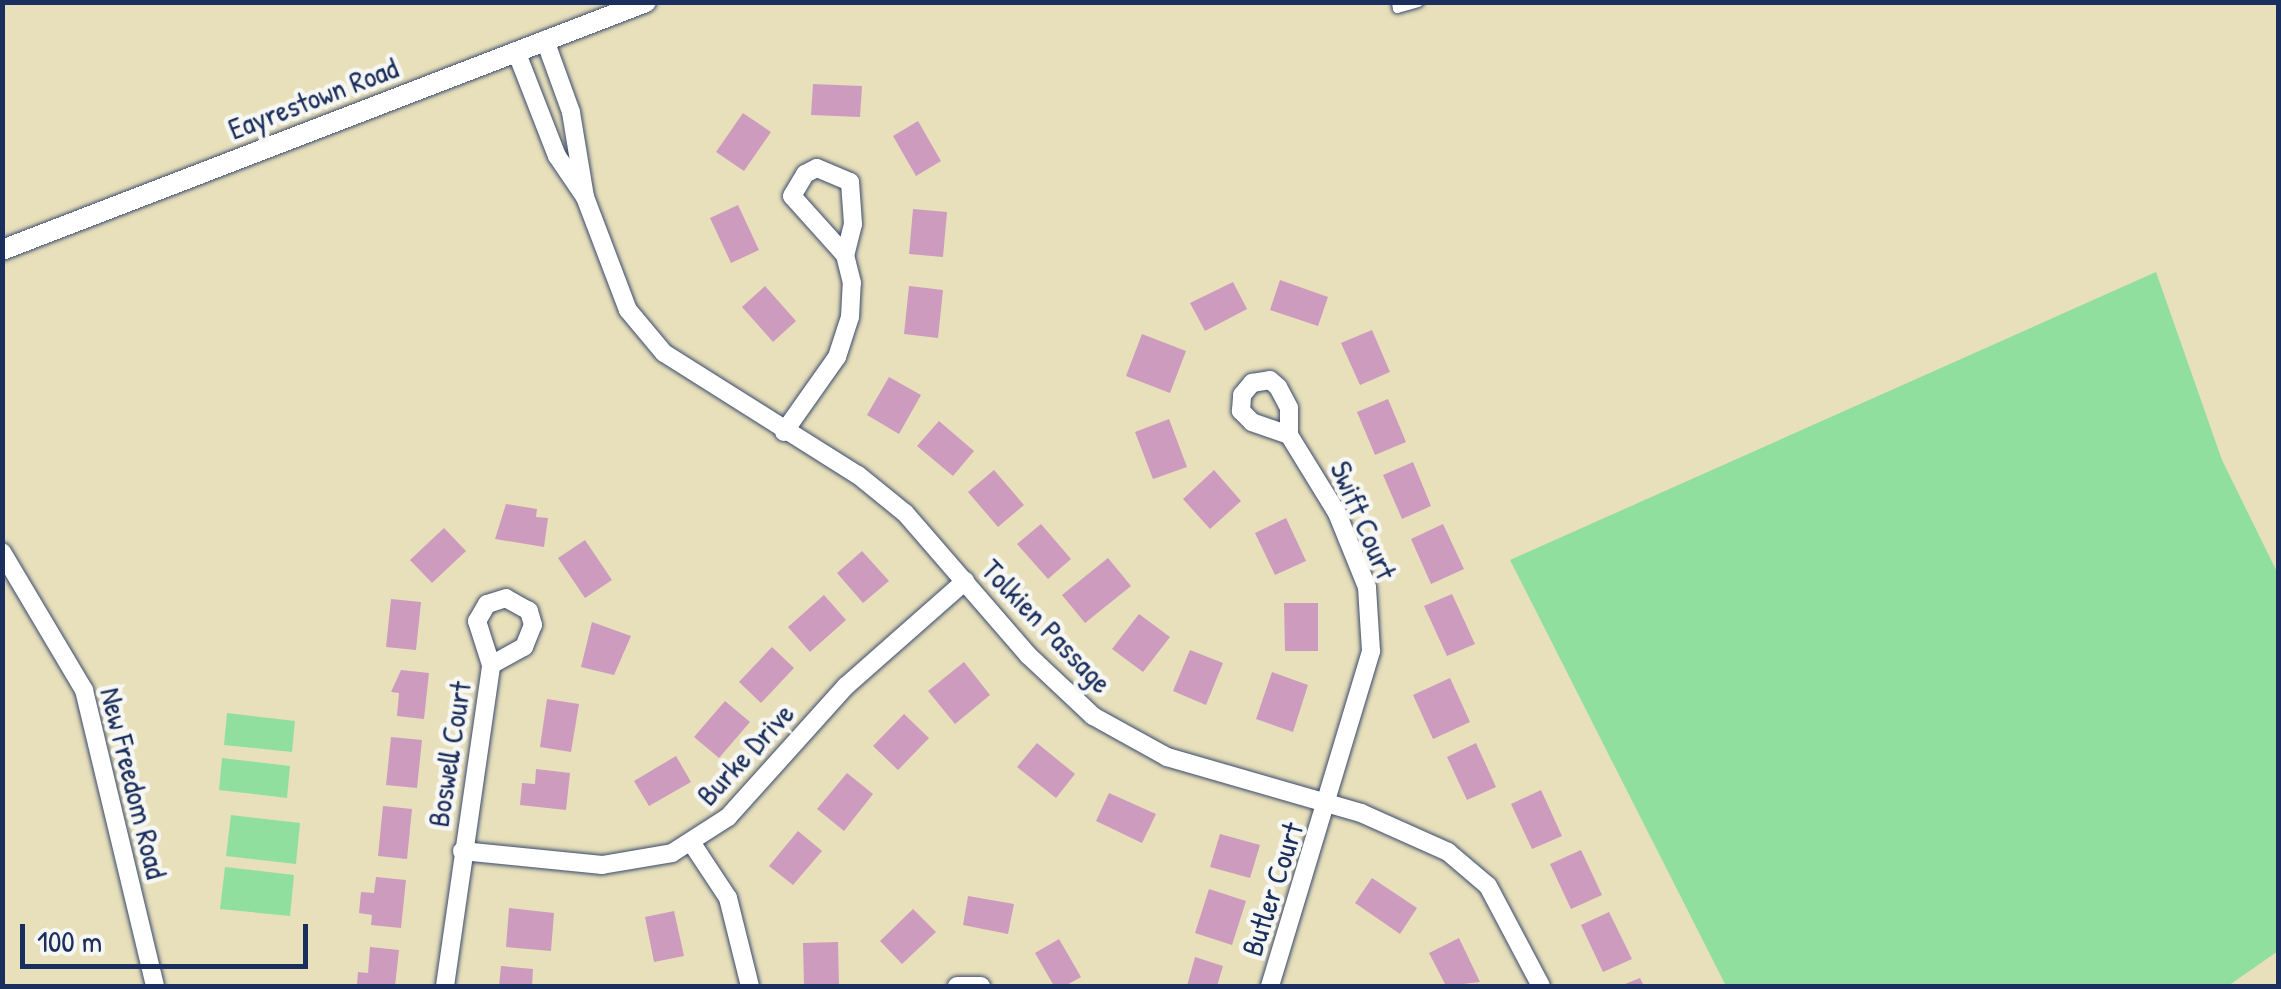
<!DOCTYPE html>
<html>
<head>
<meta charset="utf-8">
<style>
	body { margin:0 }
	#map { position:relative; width:2281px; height:989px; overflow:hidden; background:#e8e0bb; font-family:"Patrick Hand",sans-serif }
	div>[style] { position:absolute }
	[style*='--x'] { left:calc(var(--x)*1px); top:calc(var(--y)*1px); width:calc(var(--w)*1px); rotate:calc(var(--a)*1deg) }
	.green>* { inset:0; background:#90df9e }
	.building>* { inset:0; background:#cc9bbe }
	.roads { filter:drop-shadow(0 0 2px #3a4a6c) drop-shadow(0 0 2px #3a4a6c) }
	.service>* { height:9px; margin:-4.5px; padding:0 4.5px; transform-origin:4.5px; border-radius:4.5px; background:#fff }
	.minor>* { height:18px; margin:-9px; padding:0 9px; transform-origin:9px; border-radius:9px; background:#fff }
	.tertiary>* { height:20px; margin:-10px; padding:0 10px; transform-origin:10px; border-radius:10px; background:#fff }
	span { translate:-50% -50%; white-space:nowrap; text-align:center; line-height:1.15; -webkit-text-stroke:9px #f6f6f2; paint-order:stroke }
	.street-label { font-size:30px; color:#1b2f5e }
	.frame { position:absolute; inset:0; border:5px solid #1b2f5e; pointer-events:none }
	.scale { position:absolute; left:20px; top:924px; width:288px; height:45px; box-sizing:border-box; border:5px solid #1b2f5e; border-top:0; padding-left:12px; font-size:30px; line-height:35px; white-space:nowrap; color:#1b2f5e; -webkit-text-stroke:8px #f6f6f2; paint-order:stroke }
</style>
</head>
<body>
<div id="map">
	<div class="green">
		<i style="clip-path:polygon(2156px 272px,2222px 460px,2278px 574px,2278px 951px,2228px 986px,1726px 986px,1510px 560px)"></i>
		<i style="clip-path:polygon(227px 713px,295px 721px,292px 752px,224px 745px)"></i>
		<i style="clip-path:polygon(222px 758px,290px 766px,287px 798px,219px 790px)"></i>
		<i style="clip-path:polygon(231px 815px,300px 823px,296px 864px,226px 856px)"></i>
		<i style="clip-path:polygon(225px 867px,294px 875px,290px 916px,220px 909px)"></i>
	</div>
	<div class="building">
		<i style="clip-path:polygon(813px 84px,862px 86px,860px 117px,811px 115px)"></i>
		<i style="clip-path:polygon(743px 113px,771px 132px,744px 171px,716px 152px)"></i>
		<i style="clip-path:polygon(918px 121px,941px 161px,916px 176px,893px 136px)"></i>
		<i style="clip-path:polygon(738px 205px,759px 250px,731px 263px,710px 218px)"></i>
		<i style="clip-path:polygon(913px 209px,947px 212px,943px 257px,909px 254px)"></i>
		<i style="clip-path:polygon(1280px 280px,1328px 297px,1318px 326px,1270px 310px)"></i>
		<i style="clip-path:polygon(1233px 282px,1247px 309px,1205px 331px,1190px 303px)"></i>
		<i style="clip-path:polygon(765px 286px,796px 321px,773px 342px,742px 307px)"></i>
		<i style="clip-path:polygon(909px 286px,943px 290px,938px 338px,904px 334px)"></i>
		<i style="clip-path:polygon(1372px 330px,1390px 372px,1360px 385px,1341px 343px)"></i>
		<i style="clip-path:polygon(1142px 334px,1186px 351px,1170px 393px,1126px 376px)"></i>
		<i style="clip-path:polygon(889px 377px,921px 395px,899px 434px,867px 415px)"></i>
		<i style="clip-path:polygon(1388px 399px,1406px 442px,1375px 455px,1357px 412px)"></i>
		<i style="clip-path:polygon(1169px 419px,1187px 467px,1153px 479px,1135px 432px)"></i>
		<i style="clip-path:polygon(939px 421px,974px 451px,953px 476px,917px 446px)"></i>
		<i style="clip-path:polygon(1413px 462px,1431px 506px,1402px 519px,1383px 475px)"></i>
		<i style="clip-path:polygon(994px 470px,1024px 505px,998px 527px,968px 492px)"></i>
		<i style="clip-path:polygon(1214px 470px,1241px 501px,1210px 529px,1183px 499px)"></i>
		<i style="clip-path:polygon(506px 504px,537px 509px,536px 517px,548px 518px,544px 547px,495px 539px)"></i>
		<i style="clip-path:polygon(1286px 518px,1306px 561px,1275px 575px,1255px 533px)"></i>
		<i style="clip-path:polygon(1041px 524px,1071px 559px,1048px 579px,1017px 544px)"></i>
		<i style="clip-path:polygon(1443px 524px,1464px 569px,1431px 584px,1411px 539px)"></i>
		<i style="clip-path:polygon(444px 528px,466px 551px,432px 583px,410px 560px)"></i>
		<i style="clip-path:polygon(585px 540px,612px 580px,585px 598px,558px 558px)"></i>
		<i style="clip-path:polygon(862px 551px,889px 581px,863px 603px,837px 573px)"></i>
		<i style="clip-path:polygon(1108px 558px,1131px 586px,1085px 623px,1062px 595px)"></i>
		<i style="clip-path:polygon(1452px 594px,1475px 644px,1447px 656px,1424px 606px)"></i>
		<i style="clip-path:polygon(824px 595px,846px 620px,810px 652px,788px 627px)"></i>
		<i style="clip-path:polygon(391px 599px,421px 602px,416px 650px,386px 647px)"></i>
		<i style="clip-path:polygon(1284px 603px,1318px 603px,1318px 651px,1285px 651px)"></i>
		<i style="clip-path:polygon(1139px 614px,1170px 637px,1143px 672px,1112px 649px)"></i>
		<i style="clip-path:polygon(592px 622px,631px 636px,614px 675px,581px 667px)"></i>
		<i style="clip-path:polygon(772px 647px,794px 668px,761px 703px,739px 682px)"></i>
		<i style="clip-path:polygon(1190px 650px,1223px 663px,1206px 705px,1173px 691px)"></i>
		<i style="clip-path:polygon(964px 662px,990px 695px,955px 724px,928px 691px)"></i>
		<i style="clip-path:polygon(401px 670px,429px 673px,424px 719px,397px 716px,399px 693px,391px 692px)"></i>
		<i style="clip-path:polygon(1272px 672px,1308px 685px,1293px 732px,1256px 719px)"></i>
		<i style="clip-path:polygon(1450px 678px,1470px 722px,1433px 739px,1413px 695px)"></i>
		<i style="clip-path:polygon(547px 699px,579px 704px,571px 752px,540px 747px)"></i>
		<i style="clip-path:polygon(725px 701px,750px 722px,719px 758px,694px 737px)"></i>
		<i style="clip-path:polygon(904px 714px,929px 738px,898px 770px,873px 746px)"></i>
		<i style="clip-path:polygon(391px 737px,422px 740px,417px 788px,386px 785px)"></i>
		<i style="clip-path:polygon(1037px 743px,1075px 774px,1056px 798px,1017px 767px)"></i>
		<i style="clip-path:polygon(1476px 743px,1496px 787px,1467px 800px,1447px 757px)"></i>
		<i style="clip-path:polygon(676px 756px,691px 782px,649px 806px,634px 781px)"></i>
		<i style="clip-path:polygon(536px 769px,570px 773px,566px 810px,520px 805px,522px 783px,535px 784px)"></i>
		<i style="clip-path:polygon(847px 773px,873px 794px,844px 831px,817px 809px)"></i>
		<i style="clip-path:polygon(1541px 790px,1562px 836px,1532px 849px,1511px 804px)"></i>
		<i style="clip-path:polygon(1109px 793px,1156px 814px,1142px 843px,1096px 821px)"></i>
		<i style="clip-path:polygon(383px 806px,412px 809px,407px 859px,378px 856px)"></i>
		<i style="clip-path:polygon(798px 831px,822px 851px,793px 885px,769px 866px)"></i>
		<i style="clip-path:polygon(1220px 834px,1260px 845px,1250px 878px,1210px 867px)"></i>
		<i style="clip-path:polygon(1581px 850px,1602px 895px,1571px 909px,1550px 864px)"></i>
		<i style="clip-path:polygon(376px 877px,406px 880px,401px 928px,371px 925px,372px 915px,359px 913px,361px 892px,374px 893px)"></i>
		<i style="clip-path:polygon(1372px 878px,1417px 908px,1400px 934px,1355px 903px)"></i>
		<i style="clip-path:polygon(1209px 889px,1246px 901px,1232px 945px,1195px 933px)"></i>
		<i style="clip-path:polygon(968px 896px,1014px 904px,1008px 934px,963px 925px)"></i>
		<i style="clip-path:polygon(509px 908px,554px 913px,551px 951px,506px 947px)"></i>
		<i style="clip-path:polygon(913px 909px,936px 932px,902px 964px,880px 941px)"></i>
		<i style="clip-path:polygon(674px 911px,684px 956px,654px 962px,645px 917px)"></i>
		<i style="clip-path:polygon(1609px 912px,1632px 959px,1603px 972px,1581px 925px)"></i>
		<i style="clip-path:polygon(1459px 938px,1480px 982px,1446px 986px,1429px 953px)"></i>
		<i style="clip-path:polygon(1059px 939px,1081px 977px,1065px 986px,1054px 986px,1035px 953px)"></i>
		<i style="clip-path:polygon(838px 942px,839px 986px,804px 986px,803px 943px)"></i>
		<i style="clip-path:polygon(370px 947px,399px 950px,395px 986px,357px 984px,358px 972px,368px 973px)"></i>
		<i style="clip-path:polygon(1195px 957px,1223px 966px,1217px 986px,1187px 986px)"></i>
		<i style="clip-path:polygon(501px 966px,533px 969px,532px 986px,499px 986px)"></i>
		<i style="clip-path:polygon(1640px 978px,1644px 986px,1620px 986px)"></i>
	</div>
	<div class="roads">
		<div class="service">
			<i style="--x:1396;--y:2;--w:6;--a:81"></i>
			<i style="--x:1397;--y:8;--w:22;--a:-16"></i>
		</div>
		<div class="minor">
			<i style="--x:516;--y:51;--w:113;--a:68.7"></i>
			<i style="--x:557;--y:156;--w:50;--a:55.7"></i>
			<i style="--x:585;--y:197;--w:86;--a:-99.4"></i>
			<i style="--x:571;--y:112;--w:77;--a:-109.9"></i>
			<i style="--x:585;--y:197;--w:121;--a:69.2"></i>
			<i style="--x:628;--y:310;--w:56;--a:50.1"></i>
			<i style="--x:664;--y:353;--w:229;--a:32.2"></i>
			<i style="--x:858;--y:475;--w:60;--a:39"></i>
			<i style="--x:905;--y:513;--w:188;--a:49.1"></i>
			<i style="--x:1028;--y:655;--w:89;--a:43.2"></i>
			<i style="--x:1093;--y:716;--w:85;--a:29"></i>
			<i style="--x:1167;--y:757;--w:202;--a:16.1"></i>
			<i style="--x:1361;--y:813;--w:95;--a:24.1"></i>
			<i style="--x:1448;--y:852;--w:52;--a:40.4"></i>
			<i style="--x:1488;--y:886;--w:113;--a:62.1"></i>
			<i style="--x:784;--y:432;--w:92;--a:-54.8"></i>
			<i style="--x:837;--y:357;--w:42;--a:-72"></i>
			<i style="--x:850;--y:317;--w:34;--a:-87"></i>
			<i style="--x:852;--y:283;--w:29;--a:-104"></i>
			<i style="--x:845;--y:255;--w:79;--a:-131.9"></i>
			<i style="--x:792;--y:196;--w:26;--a:-59"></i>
			<i style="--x:805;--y:174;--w:13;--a:-27"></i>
			<i style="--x:817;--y:168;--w:36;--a:23"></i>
			<i style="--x:850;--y:182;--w:42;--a:85.9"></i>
			<i style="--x:853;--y:224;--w:32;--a:104"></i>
			<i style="--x:2;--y:552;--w:161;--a:59.3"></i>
			<i style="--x:84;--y:690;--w:304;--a:76.5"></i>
			<i style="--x:691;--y:842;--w:67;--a:56.5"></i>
			<i style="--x:728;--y:898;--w:91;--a:76"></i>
			<i style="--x:462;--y:851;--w:141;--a:5.7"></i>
			<i style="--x:602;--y:865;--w:71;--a:-9.7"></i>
			<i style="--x:672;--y:853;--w:67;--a:-32.7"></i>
			<i style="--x:728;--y:817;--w:176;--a:-48"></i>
			<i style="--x:846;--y:686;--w:159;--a:-41.4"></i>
			<i style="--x:445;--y:986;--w:324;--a:-81.8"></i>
			<i style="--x:491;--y:665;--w:38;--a:-29"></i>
			<i style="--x:524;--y:647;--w:24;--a:-68"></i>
			<i style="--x:533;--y:625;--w:15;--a:-106"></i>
			<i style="--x:529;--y:611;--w:26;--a:-151"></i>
			<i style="--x:506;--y:598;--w:20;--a:162"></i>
			<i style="--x:487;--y:604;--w:20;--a:120"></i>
			<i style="--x:477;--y:621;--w:46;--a:72.3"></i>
			<i style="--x:957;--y:986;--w:24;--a:0"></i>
			<i style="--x:1270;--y:986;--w:350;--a:-73.2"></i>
			<i style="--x:1371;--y:651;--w:64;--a:-93.6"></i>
			<i style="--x:1367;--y:587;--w:80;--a:-112.1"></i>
			<i style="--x:1337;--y:513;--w:92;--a:-121.6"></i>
			<i style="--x:1289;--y:435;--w:39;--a:-161"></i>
			<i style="--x:1252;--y:422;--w:16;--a:-135"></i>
			<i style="--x:1241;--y:411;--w:16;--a:-86"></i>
			<i style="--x:1242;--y:395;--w:16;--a:-50"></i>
			<i style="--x:1252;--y:383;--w:18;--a:-9"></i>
			<i style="--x:1270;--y:380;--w:11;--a:41"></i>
			<i style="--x:1278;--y:387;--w:24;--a:62"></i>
			<i style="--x:1289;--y:408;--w:27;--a:90"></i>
		</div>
		<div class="tertiary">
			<i style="--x:2;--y:250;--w:690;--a:-21.06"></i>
		</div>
	</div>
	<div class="street-label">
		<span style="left:313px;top:98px;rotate:-21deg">Eayrestown Road</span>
		<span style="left:1364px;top:520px;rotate:67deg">Swift Court</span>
		<span style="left:1047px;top:626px;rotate:46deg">Tolkien Passage</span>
		<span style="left:449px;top:754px;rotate:-81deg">Boswell Court</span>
		<span style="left:745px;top:754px;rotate:-47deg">Burke Drive</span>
		<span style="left:134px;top:783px;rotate:76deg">New Freedom Road</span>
		<span style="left:1272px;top:889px;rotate:-72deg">Butler Court</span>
	</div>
	<div class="frame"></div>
	<div class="scale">100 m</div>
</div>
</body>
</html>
